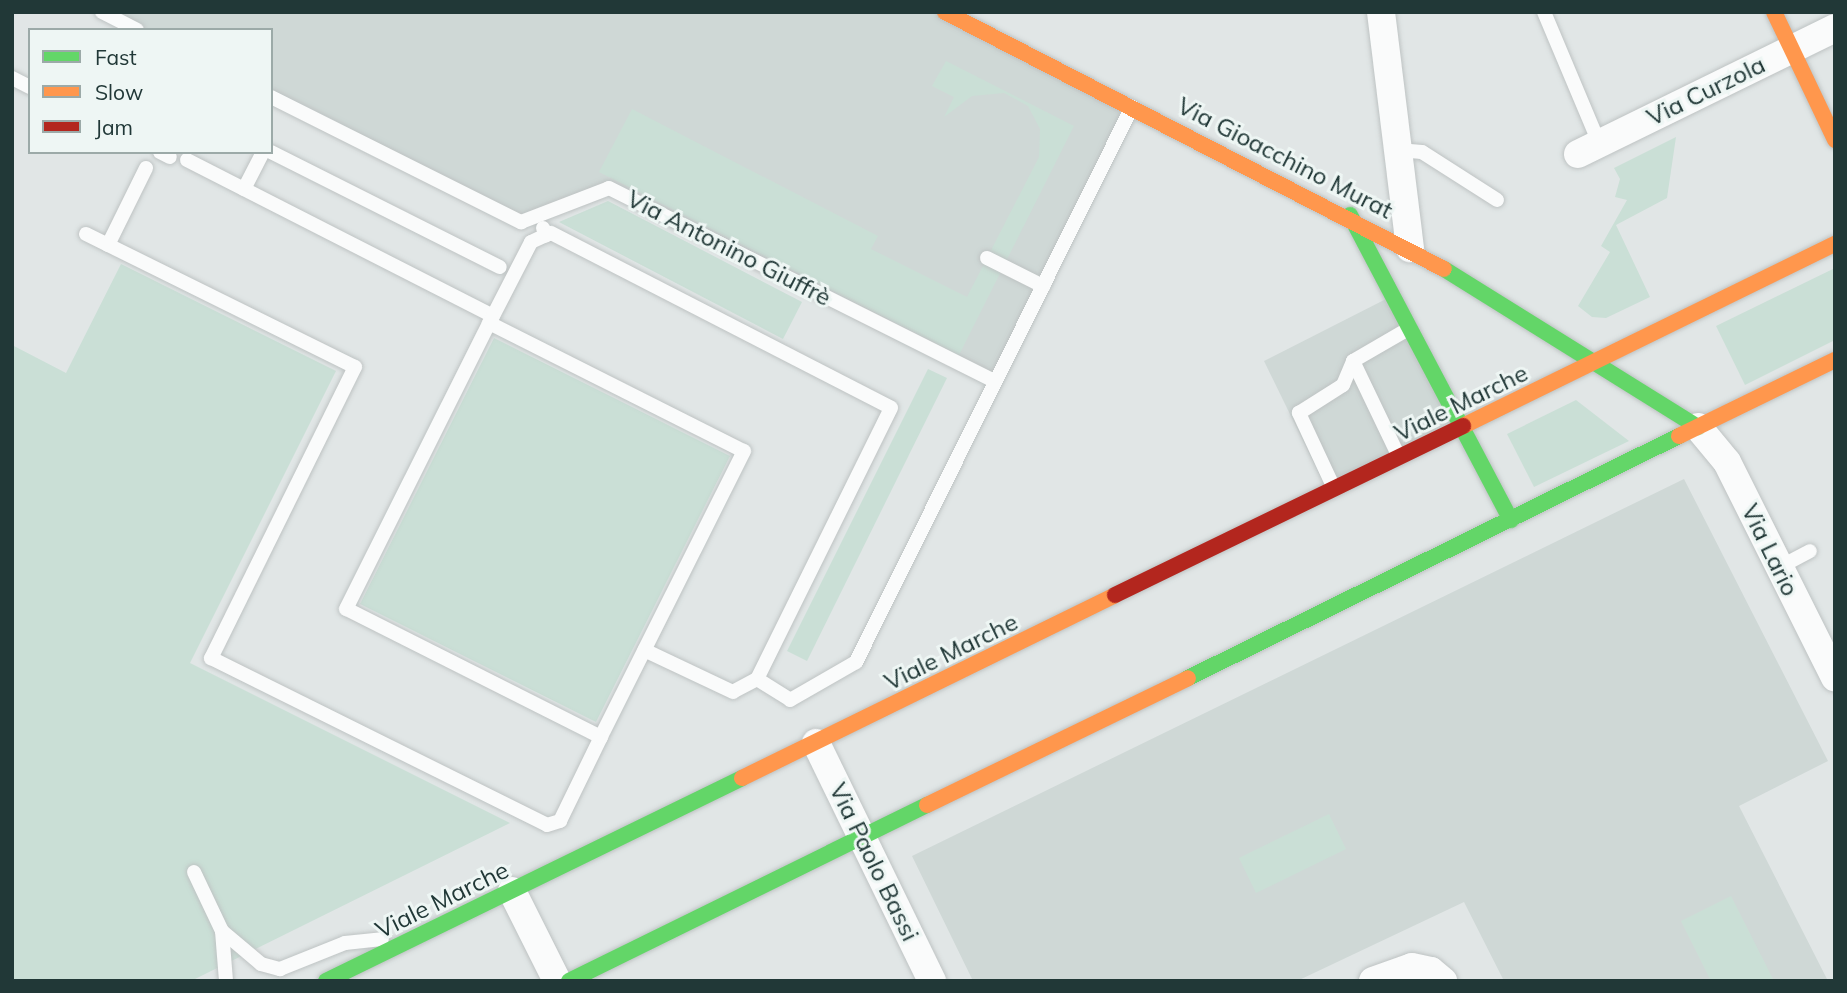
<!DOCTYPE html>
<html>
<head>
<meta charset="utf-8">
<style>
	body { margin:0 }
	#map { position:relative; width:1847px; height:993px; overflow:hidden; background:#e1e6e6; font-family:Mulish,sans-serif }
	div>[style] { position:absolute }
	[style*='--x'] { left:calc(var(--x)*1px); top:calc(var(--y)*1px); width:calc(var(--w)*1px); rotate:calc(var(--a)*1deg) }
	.built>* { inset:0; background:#cfd8d6 }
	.green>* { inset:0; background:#cadfd6 }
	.roads { filter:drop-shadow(0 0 2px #bec3c3) drop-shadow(0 0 2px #bec3c3) }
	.lane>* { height:14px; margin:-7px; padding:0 7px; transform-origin:7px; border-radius:7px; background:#fafbfb }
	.street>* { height:28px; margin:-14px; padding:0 14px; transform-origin:14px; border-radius:14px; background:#fafbfb }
	.fast>* { height:16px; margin:-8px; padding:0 8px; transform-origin:8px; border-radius:8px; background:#63d668 }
	.slow>* { height:16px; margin:-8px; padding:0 8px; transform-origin:8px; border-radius:8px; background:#ff974d }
	.jam>* { height:16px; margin:-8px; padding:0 8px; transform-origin:8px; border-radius:8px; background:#b3261e }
	span { translate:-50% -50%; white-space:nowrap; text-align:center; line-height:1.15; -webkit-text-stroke:6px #eef6f4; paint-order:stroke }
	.street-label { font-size:24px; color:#213837 }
	.frame { position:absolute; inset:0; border:14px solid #213837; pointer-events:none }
	.legend { position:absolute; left:28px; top:28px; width:245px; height:126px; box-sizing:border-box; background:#eef6f4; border:2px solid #9caaa8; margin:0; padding:9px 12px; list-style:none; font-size:21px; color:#213837 }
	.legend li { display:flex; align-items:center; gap:14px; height:35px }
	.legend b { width:35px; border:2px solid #9caaa8 }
</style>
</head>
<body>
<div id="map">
	<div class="built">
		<i style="clip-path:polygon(108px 12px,932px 12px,1125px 109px,994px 377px,609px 185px,521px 218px,271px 94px,271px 30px,143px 30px)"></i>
		<i style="clip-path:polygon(1388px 298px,1459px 425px,1327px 490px,1264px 361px)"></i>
		<i style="clip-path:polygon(1684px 479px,1828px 761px,1739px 806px,1828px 981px,1504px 981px,1464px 902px,1297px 981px,973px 981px,912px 856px)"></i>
	</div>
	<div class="green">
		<i style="clip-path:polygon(946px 61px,1074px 126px,959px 355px,599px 172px,632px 109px,878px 236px,871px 249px,967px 297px,1039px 157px,1040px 129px,1028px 106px,1004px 93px,972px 96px,944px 117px,954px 97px,932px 86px)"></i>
		<i style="clip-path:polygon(1676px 137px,1667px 198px,1616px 225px,1650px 297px,1606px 318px,1592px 317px,1578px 306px,1610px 252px,1601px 246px,1627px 200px,1615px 197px,1620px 179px,1614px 168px)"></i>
		<i style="clip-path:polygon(608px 201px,802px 302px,783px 339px,559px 222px)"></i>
		<i style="clip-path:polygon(121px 264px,336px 371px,190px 663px,510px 823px,191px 981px,12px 981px,12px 345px,66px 373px)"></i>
		<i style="clip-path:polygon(1835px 268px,1835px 340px,1745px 385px,1716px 326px)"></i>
		<i style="clip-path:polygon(494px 338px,730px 456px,596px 722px,360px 604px)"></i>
		<i style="clip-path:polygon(928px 369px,947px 378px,807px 661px,787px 651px)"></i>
		<i style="clip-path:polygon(1576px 400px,1629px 441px,1534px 487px,1507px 434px)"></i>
		<i style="clip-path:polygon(1329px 814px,1346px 849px,1256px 893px,1239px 858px)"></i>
		<i style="clip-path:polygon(1731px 896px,1774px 981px,1711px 981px,1681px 921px)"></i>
	</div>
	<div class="roads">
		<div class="lane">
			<i style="--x:102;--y:12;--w:39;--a:27"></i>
			<i style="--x:1544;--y:12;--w:142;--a:67.2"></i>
			<i style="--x:12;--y:78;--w:20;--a:27"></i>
			<i style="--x:271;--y:97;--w:280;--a:26.6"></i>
			<i style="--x:521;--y:222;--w:94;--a:-21.1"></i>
			<i style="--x:609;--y:188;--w:432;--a:26.6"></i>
			<i style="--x:1398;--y:150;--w:24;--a:5"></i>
			<i style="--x:1422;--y:152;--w:89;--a:32.6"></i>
			<i style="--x:160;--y:152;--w:11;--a:27"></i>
			<i style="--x:271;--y:152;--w:256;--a:26.7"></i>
			<i style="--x:187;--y:160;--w:343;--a:27"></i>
			<i style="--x:244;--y:189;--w:42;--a:-62.8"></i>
			<i style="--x:543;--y:228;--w:8;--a:67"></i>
			<i style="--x:546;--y:235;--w:5;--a:-22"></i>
			<i style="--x:551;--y:233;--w:382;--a:27.2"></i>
			<i style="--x:891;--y:408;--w:302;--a:116.3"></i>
			<i style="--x:757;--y:679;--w:27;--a:152"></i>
			<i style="--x:733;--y:692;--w:98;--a:-154.7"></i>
			<i style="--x:86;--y:234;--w:300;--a:26.3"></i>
			<i style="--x:355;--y:367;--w:325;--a:116.3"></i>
			<i style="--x:211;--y:658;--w:375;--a:26.4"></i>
			<i style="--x:547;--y:825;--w:14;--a:-17"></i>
			<i style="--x:560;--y:821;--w:93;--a:-64"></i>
			<i style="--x:108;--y:245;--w:86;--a:-63.7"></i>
			<i style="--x:987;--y:258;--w:63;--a:26.6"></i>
			<i style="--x:489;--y:323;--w:285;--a:26.7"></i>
			<i style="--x:744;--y:451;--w:320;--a:116.6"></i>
			<i style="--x:601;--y:737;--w:285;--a:-153.3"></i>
			<i style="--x:346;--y:609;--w:328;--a:-63.4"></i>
			<i style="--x:493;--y:316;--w:83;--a:-62.8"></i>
			<i style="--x:531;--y:242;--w:17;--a:-25"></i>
			<i style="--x:1353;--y:361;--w:106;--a:64.4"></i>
			<i style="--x:1333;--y:486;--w:81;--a:-115"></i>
			<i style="--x:1299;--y:413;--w:52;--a:-32.5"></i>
			<i style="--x:1343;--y:385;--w:26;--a:-67"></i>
			<i style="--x:1353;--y:361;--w:66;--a:-30.1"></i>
			<i style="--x:1778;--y:568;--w:36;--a:-28"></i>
			<i style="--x:757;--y:679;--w:39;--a:32"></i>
			<i style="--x:790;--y:700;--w:76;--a:-29.9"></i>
			<i style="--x:856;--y:662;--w:620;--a:-63.56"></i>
			<i style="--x:194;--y:872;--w:65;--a:64.6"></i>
			<i style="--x:222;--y:931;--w:51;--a:40.2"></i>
			<i style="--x:261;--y:964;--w:20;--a:15"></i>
			<i style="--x:280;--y:969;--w:70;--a:-21.8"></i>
			<i style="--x:345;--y:943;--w:37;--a:-6"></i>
			<i style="--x:222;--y:931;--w:50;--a:85.4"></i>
		</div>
		<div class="street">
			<i style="--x:1381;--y:12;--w:238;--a:83"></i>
			<i style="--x:1578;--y:154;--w:286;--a:-26.1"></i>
			<i style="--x:1698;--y:427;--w:45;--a:50.4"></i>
			<i style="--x:1727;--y:462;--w:241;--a:63.4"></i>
			<i style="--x:816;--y:743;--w:265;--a:64"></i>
			<i style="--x:512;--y:891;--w:101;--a:63.4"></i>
			<i style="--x:1373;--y:981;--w:41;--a:-19.7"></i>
			<i style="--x:1412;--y:967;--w:19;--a:12"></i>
			<i style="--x:1431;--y:971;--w:16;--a:40"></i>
		</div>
		<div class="fast">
			<i style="--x:1350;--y:215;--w:345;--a:62.2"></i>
			<i style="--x:1444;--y:269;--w:299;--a:31.9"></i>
			<i style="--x:1188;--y:678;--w:547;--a:-26.24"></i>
			<i style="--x:326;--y:981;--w:463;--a:-26"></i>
			<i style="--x:569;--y:981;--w:399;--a:-26.2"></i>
		</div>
		<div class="slow">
			<i style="--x:945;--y:12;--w:561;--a:27.25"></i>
			<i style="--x:1774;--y:12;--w:142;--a:64.5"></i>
			<i style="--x:1463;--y:426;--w:414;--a:-26.1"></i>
			<i style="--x:1679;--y:436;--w:174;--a:-26"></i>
			<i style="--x:742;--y:778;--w:415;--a:-26.1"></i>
			<i style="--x:927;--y:805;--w:290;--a:-25.9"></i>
		</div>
		<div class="jam">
			<i style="--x:1115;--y:595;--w:387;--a:-25.9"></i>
		</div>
	</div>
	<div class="street-label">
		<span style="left:1706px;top:91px;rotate:-26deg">Via Curzola</span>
		<span style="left:1285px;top:158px;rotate:27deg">Via Gioacchino Murat</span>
		<span style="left:729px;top:248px;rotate:27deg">Via Antonino Giuffrè</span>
		<span style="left:1461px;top:403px;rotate:-26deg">Viale Marche</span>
		<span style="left:1770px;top:550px;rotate:64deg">Via Lario</span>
		<span style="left:951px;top:652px;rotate:-26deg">Viale Marche</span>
		<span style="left:874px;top:862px;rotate:64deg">Via Paolo Bassi</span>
		<span style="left:442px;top:900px;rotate:-26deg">Viale Marche</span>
	</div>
	<div class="frame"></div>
	<ul class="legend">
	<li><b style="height:9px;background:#63d668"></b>Fast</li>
	<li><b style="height:9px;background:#ff974d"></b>Slow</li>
	<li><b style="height:9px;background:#b3261e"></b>Jam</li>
	</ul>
</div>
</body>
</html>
